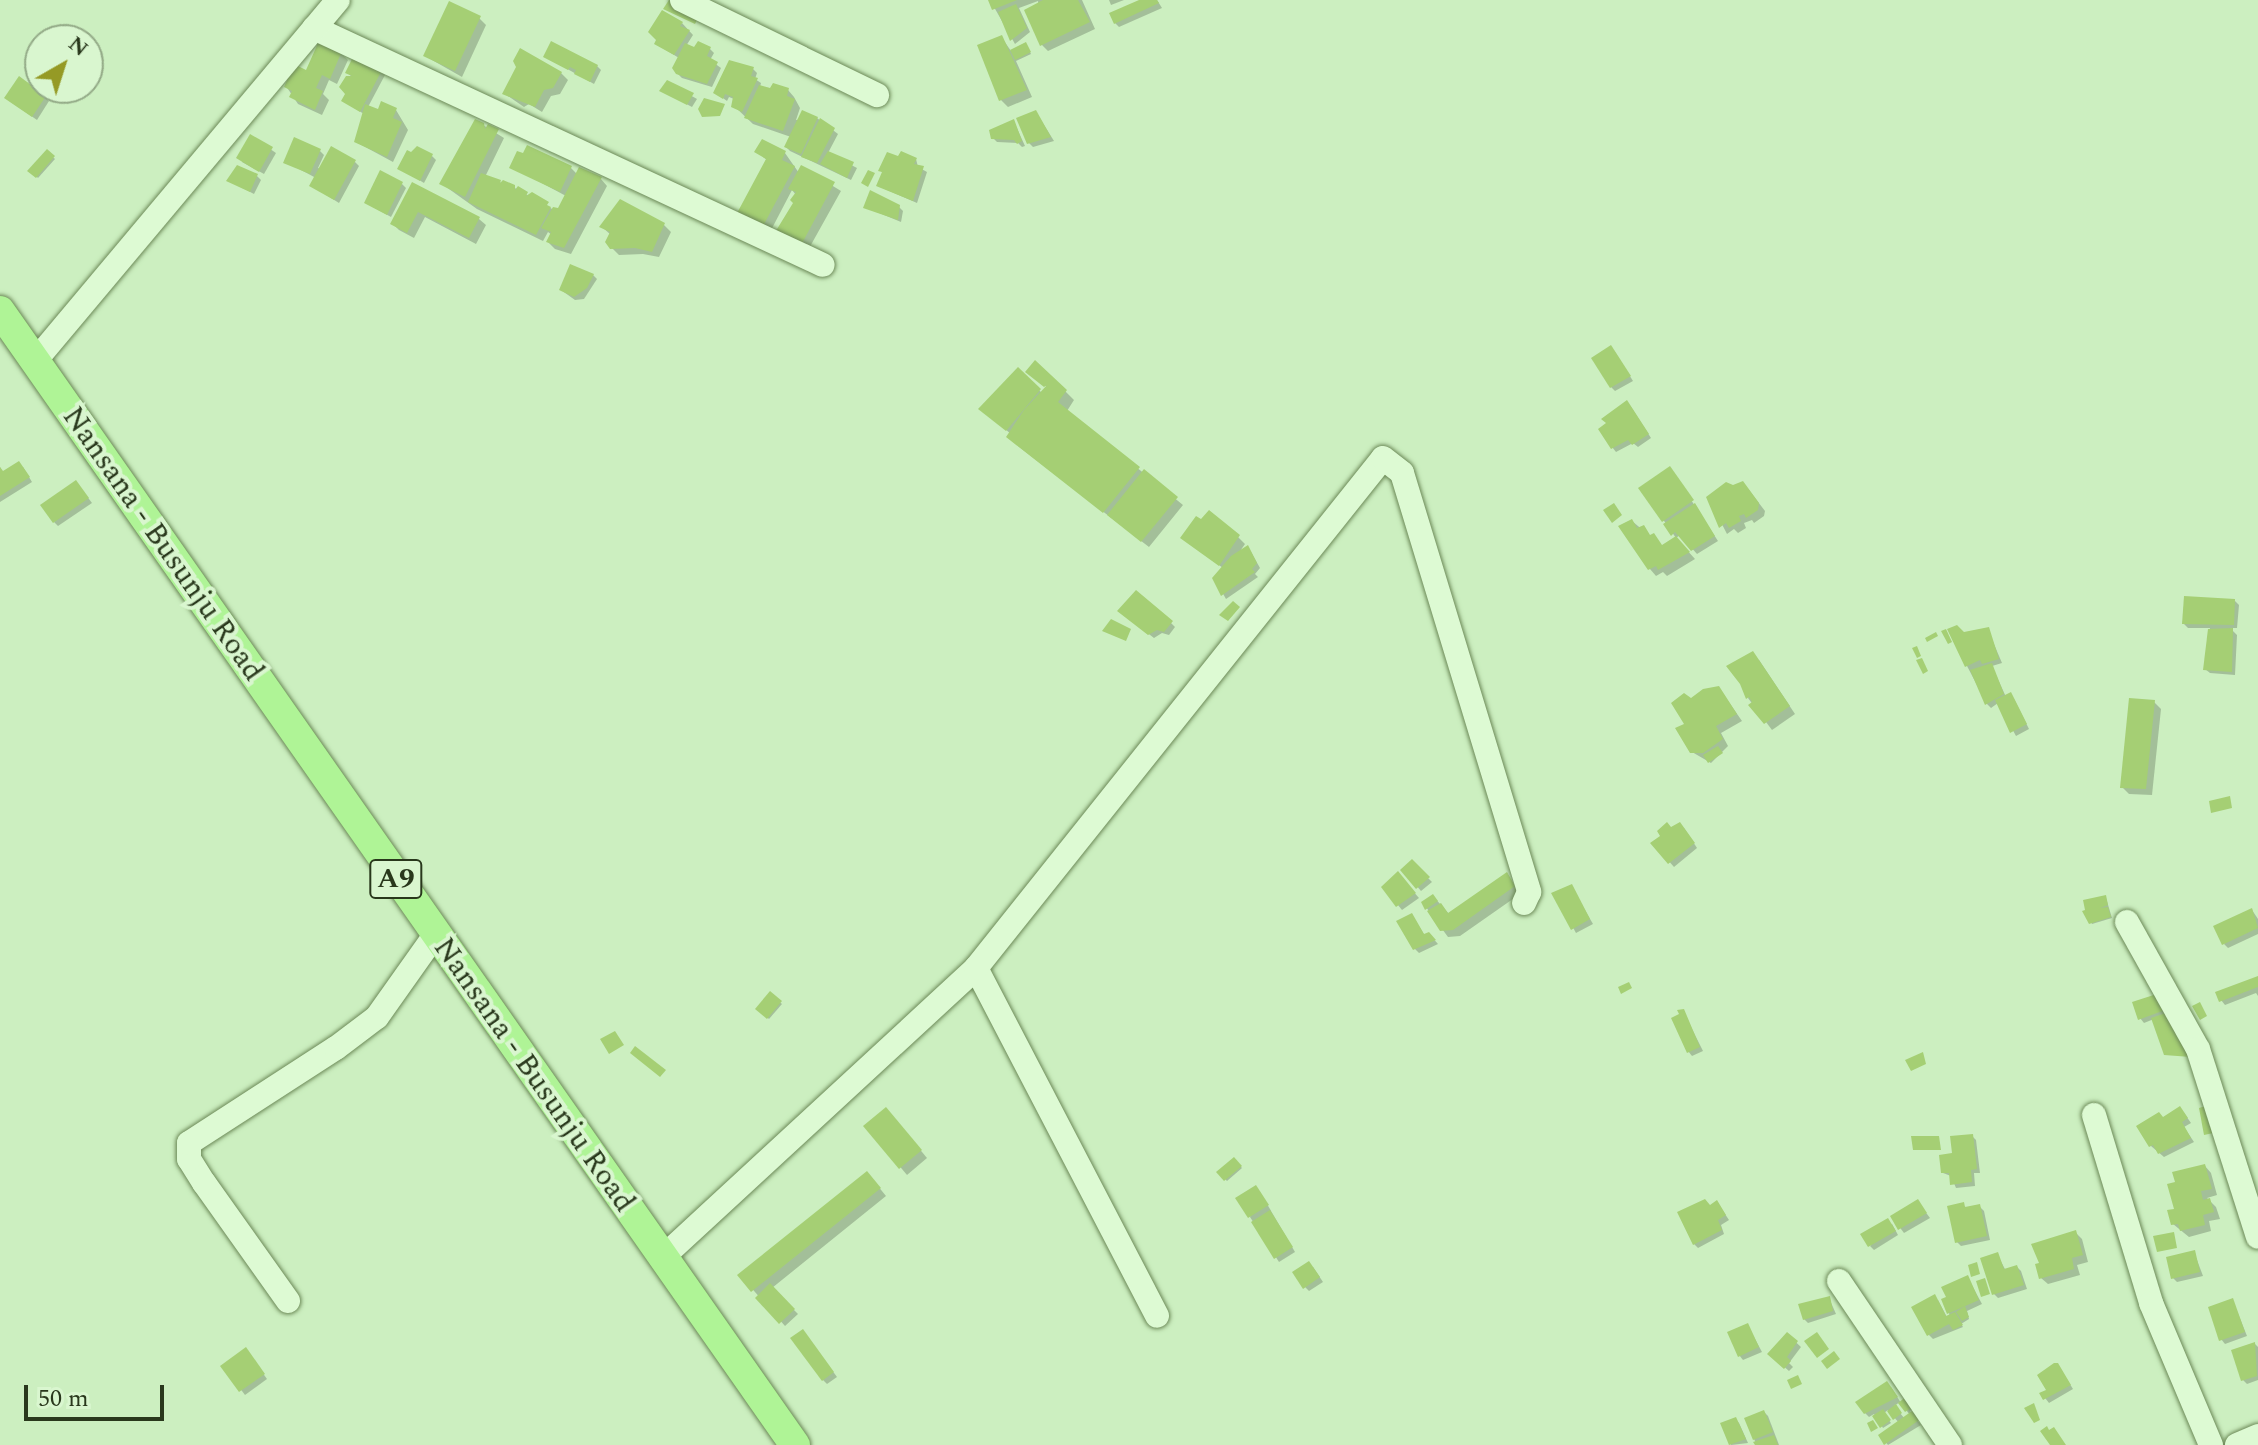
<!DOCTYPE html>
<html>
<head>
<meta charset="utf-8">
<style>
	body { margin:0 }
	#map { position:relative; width:2258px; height:1445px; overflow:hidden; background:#ccefc0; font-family:Spectral,serif }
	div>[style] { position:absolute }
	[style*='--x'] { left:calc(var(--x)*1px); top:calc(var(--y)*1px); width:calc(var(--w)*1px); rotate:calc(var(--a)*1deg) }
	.shadow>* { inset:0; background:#0003 }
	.building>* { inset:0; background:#a5cf74 }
	.roads { filter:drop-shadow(0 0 2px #6c8957) drop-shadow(0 0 2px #6c8957) }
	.minor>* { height:24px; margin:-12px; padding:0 12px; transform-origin:12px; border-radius:12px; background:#ddfad3 }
	.major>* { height:30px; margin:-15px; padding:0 15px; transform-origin:15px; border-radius:15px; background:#aff496 }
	span { translate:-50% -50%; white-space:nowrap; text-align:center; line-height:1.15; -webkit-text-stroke:8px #d9f6cf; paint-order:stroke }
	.shield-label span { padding:2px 6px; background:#d9f6cf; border:2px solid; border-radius:6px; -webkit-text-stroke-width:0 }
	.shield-label { font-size:28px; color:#29381c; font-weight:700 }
	.street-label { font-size:30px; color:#29381c }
	.north { position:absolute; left:24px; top:24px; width:80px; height:80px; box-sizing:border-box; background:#d9f6cf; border:2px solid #93aa87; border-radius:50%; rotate:39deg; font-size:22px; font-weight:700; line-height:32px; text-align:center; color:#29381c }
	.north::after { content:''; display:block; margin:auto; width:28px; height:36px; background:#959a25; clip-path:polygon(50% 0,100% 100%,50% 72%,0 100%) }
	.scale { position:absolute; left:24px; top:1385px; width:140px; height:36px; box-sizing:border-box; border:4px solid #29381c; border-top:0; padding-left:10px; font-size:24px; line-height:28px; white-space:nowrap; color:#29381c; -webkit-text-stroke:6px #d9f6cf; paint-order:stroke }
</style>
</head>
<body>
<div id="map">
	<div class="shadow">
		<i style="clip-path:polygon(990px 0,1082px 0,1095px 29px,1048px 51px,1042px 45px,1038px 1px,1019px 8px,1030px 32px,1015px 44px)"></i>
		<i style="clip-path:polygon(1109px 0,1124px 0,1111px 5px)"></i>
		<i style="clip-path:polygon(1144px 0,1157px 0,1162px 8px,1119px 27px,1115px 23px,1111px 14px)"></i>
		<i style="clip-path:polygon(479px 18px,486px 25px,462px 77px,425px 56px)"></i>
		<i style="clip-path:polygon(682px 23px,693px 35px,686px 46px,710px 49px,714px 53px,710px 60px,721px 68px,712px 87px,682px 78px,677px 73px,679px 58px,656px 44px)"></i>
		<i style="clip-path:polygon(1002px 38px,1011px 51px,1027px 46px,1031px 54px,1016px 61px,1032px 97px,1008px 107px,1001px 100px)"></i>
		<i style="clip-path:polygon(341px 53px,348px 60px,337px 84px,329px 80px,323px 94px,329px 100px,322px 115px,298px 104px,286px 86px)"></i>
		<i style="clip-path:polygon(546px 57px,597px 66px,601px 70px,594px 84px)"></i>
		<i style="clip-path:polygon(753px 69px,757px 73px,755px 79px,761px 83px,760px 87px,788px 90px,794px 97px,800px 108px,796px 120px,817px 118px,838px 134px,828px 153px,857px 168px,851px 180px,790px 151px,786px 147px,791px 137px,753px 124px,734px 106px,734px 99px,729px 97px,727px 101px,716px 93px)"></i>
		<i style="clip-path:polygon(381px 71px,385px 75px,368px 107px,379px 112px,396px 110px,408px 130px,393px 162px,356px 142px,364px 114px,343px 101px,359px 84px,347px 72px)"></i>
		<i style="clip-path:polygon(561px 73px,568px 80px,560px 94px,551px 96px,542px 112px,529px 104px,524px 107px,505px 94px)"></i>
		<i style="clip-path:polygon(667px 82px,697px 99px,692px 107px,662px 91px)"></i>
		<i style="clip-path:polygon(45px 97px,49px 101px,37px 120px,11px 102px)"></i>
		<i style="clip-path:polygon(1036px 112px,1054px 141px,1033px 147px,1029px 143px)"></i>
		<i style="clip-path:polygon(1014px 122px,1025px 146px,1022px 147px,1018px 143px,997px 142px,993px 138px)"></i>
		<i style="clip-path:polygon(483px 125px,504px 138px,485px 177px,513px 187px,554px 210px,559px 210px,566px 196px,512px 167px,571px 168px,577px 174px,601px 179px,607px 186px,571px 254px,555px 249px,548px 242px,552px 235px,548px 232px,543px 241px,477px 209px,442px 184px)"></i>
		<i style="clip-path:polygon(251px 136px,276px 153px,264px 174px,242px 162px)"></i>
		<i style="clip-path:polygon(320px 151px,324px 155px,318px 168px,321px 169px,355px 162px,359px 166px,339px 203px,312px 186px,316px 178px,286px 162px)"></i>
		<i style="clip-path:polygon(756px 151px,785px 153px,799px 173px,802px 167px,841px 191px,807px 252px,777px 234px,795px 203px,796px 195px,792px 190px,769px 234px,745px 221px,767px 160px)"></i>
		<i style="clip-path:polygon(47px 152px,55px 159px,38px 178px,30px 170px)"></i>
		<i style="clip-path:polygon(432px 156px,436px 160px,424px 183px,400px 168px)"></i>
		<i style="clip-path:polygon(916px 159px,918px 167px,927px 172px,917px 203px,878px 186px,884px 174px,880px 170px)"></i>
		<i style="clip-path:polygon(256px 175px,261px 180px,254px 194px,229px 181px)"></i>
		<i style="clip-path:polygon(402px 184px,406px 188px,391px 217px,366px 203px)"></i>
		<i style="clip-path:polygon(413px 184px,479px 219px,486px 225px,476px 244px,425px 217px,414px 238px,399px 230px,393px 224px)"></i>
		<i style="clip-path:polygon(865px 207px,899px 207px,903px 211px,901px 222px)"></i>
		<i style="clip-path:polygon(664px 225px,671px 232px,659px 257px,643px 254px,619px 255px,612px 248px,611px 235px,602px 227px)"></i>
		<i style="clip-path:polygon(593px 275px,597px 279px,584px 299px,575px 300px,561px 290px)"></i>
		<i style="clip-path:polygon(1615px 352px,1633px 381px,1615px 391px,1611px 387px)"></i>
		<i style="clip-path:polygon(1018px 370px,1042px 393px,1047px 387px,1028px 372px,1065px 391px,1074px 400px,1067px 411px,1183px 505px,1149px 547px,1018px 446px,1011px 434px,988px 415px)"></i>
		<i style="clip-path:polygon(1631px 407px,1651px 438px,1638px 447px,1633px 443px,1616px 452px,1612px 447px)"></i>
		<i style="clip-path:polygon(0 467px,3px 473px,23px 467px,32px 482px,0 502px)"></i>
		<i style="clip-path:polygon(1670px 468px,1718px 541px,1697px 554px,1680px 535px,1676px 538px,1695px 559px,1667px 576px,1663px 572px,1656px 576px,1650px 569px,1632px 521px,1663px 547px,1676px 538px,1641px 488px)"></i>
		<i style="clip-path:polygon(80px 487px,92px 503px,58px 526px,54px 522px)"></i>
		<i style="clip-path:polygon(1749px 490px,1765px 511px,1764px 516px,1754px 523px,1752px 520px,1744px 523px,1746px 528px,1738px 533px,1734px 529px,1727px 534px,1708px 497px)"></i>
		<i style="clip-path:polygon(1238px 537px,1245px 544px,1238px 554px,1251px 552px,1260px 568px,1255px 574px,1258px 577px,1226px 599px,1214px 578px,1223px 568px,1182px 538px)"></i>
		<i style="clip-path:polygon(2235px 601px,2239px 605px,2237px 628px,2230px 628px,2237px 635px,2235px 675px,2210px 673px,2205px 669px,2210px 628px,2188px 628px,2184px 624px)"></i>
		<i style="clip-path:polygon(1124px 615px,1171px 623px,1175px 627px,1169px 635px,1162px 633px,1154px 638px)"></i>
		<i style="clip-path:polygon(1988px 630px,2002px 663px,1992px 666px,2006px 697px,2014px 699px,2029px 729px,2016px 736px,1998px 703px,1991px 708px,1987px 704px,1967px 666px,1964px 634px)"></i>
		<i style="clip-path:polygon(1759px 660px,1795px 714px,1772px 730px,1748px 698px)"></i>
		<i style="clip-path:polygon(1719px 688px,1742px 721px,1721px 733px,1728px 746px,1711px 763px,1692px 752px,1686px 725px,1691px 701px)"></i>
		<i style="clip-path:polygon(2154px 702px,2161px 709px,2152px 795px,2129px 794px,2122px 787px)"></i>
		<i style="clip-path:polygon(1684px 828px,1697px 848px,1674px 867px,1653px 843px,1671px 829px)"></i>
		<i style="clip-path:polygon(1412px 862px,1432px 882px,1421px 891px,1403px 870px)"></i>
		<i style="clip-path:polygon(1398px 874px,1419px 898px,1402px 910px,1384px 888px)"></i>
		<i style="clip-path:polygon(1507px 875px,1520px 894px,1460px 936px,1448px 937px,1423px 903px,1433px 896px,1449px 914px)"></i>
		<i style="clip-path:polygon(1571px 886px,1593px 924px,1576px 933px,1554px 893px)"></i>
		<i style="clip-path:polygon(2106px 898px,2112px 918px,2092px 924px,2089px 917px)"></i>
		<i style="clip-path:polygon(2252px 910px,2258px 919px,2258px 934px,2228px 948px,2224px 944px)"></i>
		<i style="clip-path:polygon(1412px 915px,1425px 936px,1429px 934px,1438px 944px,1419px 953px,1415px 949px,1398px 922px)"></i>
		<i style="clip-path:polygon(2258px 978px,2258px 996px,2256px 993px,2225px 1005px,2221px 1000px)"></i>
		<i style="clip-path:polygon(770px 994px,782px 1004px,769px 1019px,758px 1009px)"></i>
		<i style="clip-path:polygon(2162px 995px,2192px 1055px,2154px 1019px,2144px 1023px,2140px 1018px)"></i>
		<i style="clip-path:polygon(1683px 1011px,1703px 1051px,1692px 1056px,1688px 1051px)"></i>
		<i style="clip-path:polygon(2184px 1113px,2191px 1123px,2184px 1127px,2194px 1142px,2164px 1157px,2151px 1146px,2139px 1127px)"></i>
		<i style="clip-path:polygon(893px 1117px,927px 1158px,907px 1175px,866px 1126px)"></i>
		<i style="clip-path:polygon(1972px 1136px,1976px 1140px,1980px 1173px,1974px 1173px,1975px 1186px,1956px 1188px,1951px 1176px,1943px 1173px)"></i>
		<i style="clip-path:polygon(1234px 1160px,1242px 1168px,1227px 1181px,1219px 1173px)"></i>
		<i style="clip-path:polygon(2205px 1166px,2211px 1173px,2217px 1195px,2207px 1198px,2216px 1207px,2220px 1219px,2209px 1221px,2211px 1231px,2189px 1237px,2173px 1224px,2176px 1210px)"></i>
		<i style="clip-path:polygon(873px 1180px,886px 1196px,772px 1288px,798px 1314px,785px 1326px,740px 1275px)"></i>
		<i style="clip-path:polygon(1260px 1192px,1295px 1252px,1279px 1262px,1250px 1217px)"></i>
		<i style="clip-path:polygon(1717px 1202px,1729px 1220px,1721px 1225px,1724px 1234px,1698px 1248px,1694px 1244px,1710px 1207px)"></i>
		<i style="clip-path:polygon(1918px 1202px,1930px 1218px,1904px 1233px,1892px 1217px)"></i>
		<i style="clip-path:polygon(1963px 1205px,1968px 1209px,1980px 1207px,1984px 1211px,1990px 1240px,1961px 1246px,1957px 1242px)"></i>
		<i style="clip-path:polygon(1892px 1224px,1898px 1235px,1874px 1250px,1870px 1246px)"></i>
		<i style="clip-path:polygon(2075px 1232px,2082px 1239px,2088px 1262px,2077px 1265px,2080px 1275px,2048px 1284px,2041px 1278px)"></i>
		<i style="clip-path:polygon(2194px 1252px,2203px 1276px,2177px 1282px,2173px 1278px)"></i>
		<i style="clip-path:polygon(1997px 1254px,2006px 1271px,2017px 1267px,2021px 1271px,2027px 1289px,1998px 1298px,1994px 1294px)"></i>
		<i style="clip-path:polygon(1313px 1267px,1323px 1282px,1309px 1291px,1305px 1287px)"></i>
		<i style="clip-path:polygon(1968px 1278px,1982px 1304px,1967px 1311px,1969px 1319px,1961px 1324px,1963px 1327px,1933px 1339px,1929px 1335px,1938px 1300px,1950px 1323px,1949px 1312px)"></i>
		<i style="clip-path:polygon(1829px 1298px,1836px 1314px,1808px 1323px,1804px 1319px)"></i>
		<i style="clip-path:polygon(2233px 1301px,2247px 1336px,2225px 1344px,2221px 1339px)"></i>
		<i style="clip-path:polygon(1748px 1326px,1762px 1352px,1743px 1360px,1739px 1355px)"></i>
		<i style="clip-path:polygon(1787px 1334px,1801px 1347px,1789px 1363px,1793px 1367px,1789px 1371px,1770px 1354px)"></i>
		<i style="clip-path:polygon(807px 1336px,837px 1377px,827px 1384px,823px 1380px)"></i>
		<i style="clip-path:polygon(2255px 1344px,2258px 1347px,2258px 1380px,2247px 1384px,2243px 1380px)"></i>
		<i style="clip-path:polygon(249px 1354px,267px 1379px,245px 1395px,223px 1366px)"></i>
		<i style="clip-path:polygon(2058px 1365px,2073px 1389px,2049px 1403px,2042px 1394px,2048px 1391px)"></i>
		<i style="clip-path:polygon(evenodd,1891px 1387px,1901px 1403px,1914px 1408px,1910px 1411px,1921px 1425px,1888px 1445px,1881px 1436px,1899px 1423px,1888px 1410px,1884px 1413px,1891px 1423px,1883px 1428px,1874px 1414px,1869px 1417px,1865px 1413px,1891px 1387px,1900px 1402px,1910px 1415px,1905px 1419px,1894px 1406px,1900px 1402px)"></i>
		<i style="clip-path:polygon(1764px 1412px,1768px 1416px,1779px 1445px,1757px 1445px,1754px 1439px)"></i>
		<i style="clip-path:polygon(1735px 1419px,1739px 1423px,1748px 1443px,1731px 1445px,1723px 1425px)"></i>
	</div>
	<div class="building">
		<i style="clip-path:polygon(669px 0,700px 14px,695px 24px,663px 9px)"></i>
		<i style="clip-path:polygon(988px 0,1017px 0,992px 10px)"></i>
		<i style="clip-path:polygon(1043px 0,1078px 0,1090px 22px,1040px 46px,1024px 10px)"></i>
		<i style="clip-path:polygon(1139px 0,1157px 0,1159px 3px,1114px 24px,1109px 13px)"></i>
		<i style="clip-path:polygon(449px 1px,481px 16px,455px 71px,423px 56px)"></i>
		<i style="clip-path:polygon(1016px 4px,1027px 28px,1010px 41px,998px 12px)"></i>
		<i style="clip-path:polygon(662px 10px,683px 22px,680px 26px,690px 30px,674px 55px,654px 44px,656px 40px,648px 32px)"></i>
		<i style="clip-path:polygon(1002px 35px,1027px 90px,999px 101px,977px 45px)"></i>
		<i style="clip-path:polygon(319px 41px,342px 51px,330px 79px,322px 75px,316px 88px,323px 91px,315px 110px,289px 97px,292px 91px,284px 87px,294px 64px,306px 70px)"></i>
		<i style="clip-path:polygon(551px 41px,598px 65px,590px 82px,574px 74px,576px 70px,570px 67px,568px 70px,543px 57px)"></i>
		<i style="clip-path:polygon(698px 41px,711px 47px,707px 56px,718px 62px,707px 84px,676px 74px,672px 68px,685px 43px,694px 47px)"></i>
		<i style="clip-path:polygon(1026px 42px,1031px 52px,1015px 60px,1010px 50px)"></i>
		<i style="clip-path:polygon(520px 48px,562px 72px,553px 88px,544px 90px,535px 107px,502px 94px,516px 67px,513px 61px)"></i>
		<i style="clip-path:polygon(354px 55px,382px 70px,360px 112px,341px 101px,345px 94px,339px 87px,346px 76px,352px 76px,345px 73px)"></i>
		<i style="clip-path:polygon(729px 60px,754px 67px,751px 76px,758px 78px,742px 112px,731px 107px,733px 97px,725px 94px,723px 99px,713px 93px)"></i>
		<i style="clip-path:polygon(19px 76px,46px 96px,32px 117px,4px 98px)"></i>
		<i style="clip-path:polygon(667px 80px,694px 93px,687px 105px,659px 91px)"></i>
		<i style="clip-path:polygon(773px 83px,789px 88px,787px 96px,795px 99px,783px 131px,744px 118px,759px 85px,770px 88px)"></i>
		<i style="clip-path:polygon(704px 98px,725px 104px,720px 116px,702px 117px,698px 109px)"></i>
		<i style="clip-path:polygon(381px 101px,397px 108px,393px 118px,402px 122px,387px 157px,354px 142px,365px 104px,378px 109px)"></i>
		<i style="clip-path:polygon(802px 110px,818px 117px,801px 154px,784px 147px)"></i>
		<i style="clip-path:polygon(1036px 110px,1051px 137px,1027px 144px,1016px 118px)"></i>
		<i style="clip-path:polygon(820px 118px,835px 128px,817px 163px,801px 157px)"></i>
		<i style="clip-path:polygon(475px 119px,484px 123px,485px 129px,488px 124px,499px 129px,465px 197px,439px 184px)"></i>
		<i style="clip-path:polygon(1014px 119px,1022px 141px,1017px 144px,1014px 140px,991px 139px,989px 130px)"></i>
		<i style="clip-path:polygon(250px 134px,273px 147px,259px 172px,236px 158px)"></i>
		<i style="clip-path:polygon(294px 137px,321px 149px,310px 174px,283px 163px)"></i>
		<i style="clip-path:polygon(762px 139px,786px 151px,782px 160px,795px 166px,762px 228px,736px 215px,766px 159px,754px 152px)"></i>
		<i style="clip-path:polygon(527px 145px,572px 166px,560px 192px,509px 168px,517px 151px,523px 153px)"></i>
		<i style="clip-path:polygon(331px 146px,356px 160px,334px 200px,309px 186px)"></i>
		<i style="clip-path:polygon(417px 146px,433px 154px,420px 181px,397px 169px,407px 150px,411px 152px)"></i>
		<i style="clip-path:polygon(47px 149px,55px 156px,36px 178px,27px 171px)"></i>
		<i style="clip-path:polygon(828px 151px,854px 162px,847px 178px,820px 164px)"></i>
		<i style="clip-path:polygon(901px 151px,917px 158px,914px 164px,924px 166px,913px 201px,876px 186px,882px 172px,878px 171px,887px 152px,898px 156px)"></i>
		<i style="clip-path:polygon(237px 165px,258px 174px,250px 192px,226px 181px)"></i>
		<i style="clip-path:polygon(801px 165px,835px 182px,800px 247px,774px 234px,793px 203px,790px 200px,796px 192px,788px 189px)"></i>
		<i style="clip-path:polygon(579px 167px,602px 177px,564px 248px,546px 242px,551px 232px,541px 228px,553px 207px,558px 208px)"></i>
		<i style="clip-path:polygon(380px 170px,403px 182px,387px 215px,364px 203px)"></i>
		<i style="clip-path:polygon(868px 170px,875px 173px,868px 187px,861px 183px)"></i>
		<i style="clip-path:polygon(481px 173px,501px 180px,500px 183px,503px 180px,515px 185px,515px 190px,518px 186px,528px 192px,526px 196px,532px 192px,549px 202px,547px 205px,551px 207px,536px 235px,468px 202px)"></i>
		<i style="clip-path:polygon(412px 182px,480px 217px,469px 238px,418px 212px,407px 233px,390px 224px)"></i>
		<i style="clip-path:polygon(870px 190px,900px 205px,898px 220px,863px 208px)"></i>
		<i style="clip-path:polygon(620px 199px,665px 223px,652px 252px,635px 248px,610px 249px,605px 242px,610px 232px,599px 227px)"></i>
		<i style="clip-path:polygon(570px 264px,594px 274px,587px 288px,574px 297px,559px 290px)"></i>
		<i style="clip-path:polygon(1611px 345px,1631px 376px,1610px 388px,1591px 358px)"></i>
		<i style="clip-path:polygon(1035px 360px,1067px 390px,1058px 402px,1140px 467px,1103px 513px,1006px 437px,1024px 410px,1047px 385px,1044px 387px,1025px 372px)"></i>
		<i style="clip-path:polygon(1018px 367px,1041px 389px,1006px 431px,978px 409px)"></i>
		<i style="clip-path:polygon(1627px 400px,1649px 434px,1632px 445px,1628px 440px,1611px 449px,1598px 429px,1606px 423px,1601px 419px)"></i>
		<i style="clip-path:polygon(19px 461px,30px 477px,0 496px,0 467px,3px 471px)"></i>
		<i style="clip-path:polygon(1670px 466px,1694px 500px,1662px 522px,1638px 488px)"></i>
		<i style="clip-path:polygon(1144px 469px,1178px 497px,1141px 542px,1107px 515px)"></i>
		<i style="clip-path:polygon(76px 480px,89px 498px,53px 523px,40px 505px)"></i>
		<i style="clip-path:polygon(1743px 481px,1759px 503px,1758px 510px,1746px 518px,1744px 514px,1739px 516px,1741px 521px,1729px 528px,1726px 523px,1719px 528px,1706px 497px,1726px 482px,1733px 485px)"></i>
		<i style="clip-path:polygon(1614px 503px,1622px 515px,1612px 523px,1603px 510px)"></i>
		<i style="clip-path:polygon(1695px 503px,1715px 536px,1691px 551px,1675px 532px,1671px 536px,1663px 524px)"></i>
		<i style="clip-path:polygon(1209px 510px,1240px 535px,1219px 566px,1180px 538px,1196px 516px,1201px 519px)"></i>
		<i style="clip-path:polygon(1632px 519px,1637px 528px,1644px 525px,1650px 535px,1654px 533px,1662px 545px,1676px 536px,1690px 552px,1658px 570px,1656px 566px,1648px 570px,1618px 526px)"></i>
		<i style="clip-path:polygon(1248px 545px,1257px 563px,1252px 569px,1255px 572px,1221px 596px,1212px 578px,1231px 556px)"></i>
		<i style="clip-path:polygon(1136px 590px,1173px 621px,1164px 632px,1157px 630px,1148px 635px,1117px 611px)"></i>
		<i style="clip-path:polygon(2184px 596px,2235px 599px,2234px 625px,2182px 624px)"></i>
		<i style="clip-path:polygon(1233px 601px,1240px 607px,1228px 621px,1219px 615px)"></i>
		<i style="clip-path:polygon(1111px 619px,1131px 629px,1126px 641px,1102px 631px)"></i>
		<i style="clip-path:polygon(1957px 625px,1964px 632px,1989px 627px,1999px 659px,1982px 664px,1980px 660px,1965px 667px,1947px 629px)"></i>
		<i style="clip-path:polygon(2233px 628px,2232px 672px,2203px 670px,2208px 629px)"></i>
		<i style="clip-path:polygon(1946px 629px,1952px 642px,1948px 644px,1941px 631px)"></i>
		<i style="clip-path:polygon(1936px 632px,1938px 636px,1927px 642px,1925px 638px)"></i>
		<i style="clip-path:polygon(1917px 646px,1921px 656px,1917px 658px,1912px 648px)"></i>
		<i style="clip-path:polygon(1753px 651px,1790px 706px,1764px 724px,1748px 705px,1752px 702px,1749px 697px,1746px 699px,1740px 684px,1726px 666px)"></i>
		<i style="clip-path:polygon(1922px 658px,1928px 671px,1923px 674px,1916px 660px)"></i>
		<i style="clip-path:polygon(1992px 663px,2004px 694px,1985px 705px,1970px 670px)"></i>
		<i style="clip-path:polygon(1719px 686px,1737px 714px,1716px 726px,1723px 739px,1703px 753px,1690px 753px,1675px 728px,1684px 724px,1671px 703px,1684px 693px,1691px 698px,1703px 689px)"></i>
		<i style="clip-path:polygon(2011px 692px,2027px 724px,2010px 733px,1995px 700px)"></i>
		<i style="clip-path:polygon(2129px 698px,2155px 700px,2146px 789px,2120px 788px)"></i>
		<i style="clip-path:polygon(1718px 746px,1723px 753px,1708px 763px,1703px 755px)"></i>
		<i style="clip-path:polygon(2230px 796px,2232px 808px,2211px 813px,2209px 801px)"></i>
		<i style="clip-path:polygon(1667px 822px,1671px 827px,1680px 822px,1695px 843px,1668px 864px,1650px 843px,1660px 836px,1657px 831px)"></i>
		<i style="clip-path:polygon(1412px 859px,1430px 877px,1416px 889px,1400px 870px)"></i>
		<i style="clip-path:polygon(1398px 871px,1416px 893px,1396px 907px,1381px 887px)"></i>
		<i style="clip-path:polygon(1507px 872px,1515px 886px,1453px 930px,1440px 931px,1427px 911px,1441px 903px,1448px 913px)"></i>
		<i style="clip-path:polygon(1572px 884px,1590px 919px,1571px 930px,1551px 893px)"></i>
		<i style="clip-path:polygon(1433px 894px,1438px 901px,1425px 910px,1421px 902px)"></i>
		<i style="clip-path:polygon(2106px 895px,2108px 905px,2100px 908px,2108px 907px,2111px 917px,2089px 924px,2082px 911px,2085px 910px,2083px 900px)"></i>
		<i style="clip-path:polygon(2252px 908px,2258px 928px,2222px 945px,2213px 926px)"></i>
		<i style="clip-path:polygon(1412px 913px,1424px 934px,1429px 932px,1436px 940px,1413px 950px,1396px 921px)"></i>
		<i style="clip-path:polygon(2258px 976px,2258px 987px,2219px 1002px,2215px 992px)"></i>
		<i style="clip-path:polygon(1629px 982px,1632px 988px,1621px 994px,1618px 987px)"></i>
		<i style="clip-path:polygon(770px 991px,782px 1001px,767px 1019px,755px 1009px)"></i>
		<i style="clip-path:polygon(2163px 992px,2165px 1010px,2138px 1020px,2132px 1002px)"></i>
		<i style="clip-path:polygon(2200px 1002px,2207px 1016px,2200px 1020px,2192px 1006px)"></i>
		<i style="clip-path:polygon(1684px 1009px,1700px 1047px,1687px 1053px,1671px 1018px,1679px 1014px,1677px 1010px)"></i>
		<i style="clip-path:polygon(2169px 1012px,2191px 1057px,2164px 1055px,2151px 1018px)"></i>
		<i style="clip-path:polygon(615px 1031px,624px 1045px,609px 1054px,600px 1039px)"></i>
		<i style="clip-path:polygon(635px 1046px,666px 1070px,660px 1077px,630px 1053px)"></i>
		<i style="clip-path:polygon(1923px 1052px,1926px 1064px,1911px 1071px,1905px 1060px)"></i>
		<i style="clip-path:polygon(2212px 1104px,2218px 1132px,2204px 1135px,2199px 1108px)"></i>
		<i style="clip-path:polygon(2180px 1106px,2188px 1118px,2182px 1122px,2191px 1138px,2158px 1154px,2153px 1145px,2149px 1147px,2136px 1126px,2159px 1112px,2163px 1117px)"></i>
		<i style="clip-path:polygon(886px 1107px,922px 1150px,899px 1169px,863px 1126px)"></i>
		<i style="clip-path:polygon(1973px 1134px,1977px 1169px,1971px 1170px,1972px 1182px,1950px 1185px,1949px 1173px,1941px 1173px,1939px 1155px,1952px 1153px,1950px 1136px)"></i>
		<i style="clip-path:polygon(1911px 1136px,1939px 1136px,1941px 1150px,1913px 1150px)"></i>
		<i style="clip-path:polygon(1234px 1157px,1242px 1166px,1224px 1181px,1216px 1172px)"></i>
		<i style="clip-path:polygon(2205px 1164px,2212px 1189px,2201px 1191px,2203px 1200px,2210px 1198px,2214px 1212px,2203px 1215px,2205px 1225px,2180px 1231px,2178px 1224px,2171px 1225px,2167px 1210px,2174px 1209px,2167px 1184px,2175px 1182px,2172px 1172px)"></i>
		<i style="clip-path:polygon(867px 1171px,881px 1188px,751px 1292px,737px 1275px)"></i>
		<i style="clip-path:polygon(1256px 1185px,1269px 1205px,1248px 1218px,1235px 1198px)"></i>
		<i style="clip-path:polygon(1705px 1199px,1710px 1205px,1717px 1200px,1726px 1215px,1718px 1220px,1722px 1230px,1693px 1245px,1677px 1212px)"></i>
		<i style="clip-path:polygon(1918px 1199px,1927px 1213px,1898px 1230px,1890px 1216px)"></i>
		<i style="clip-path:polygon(1964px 1202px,1965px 1207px,1980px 1204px,1987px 1236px,1955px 1243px,1947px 1206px)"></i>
		<i style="clip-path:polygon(1270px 1210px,1293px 1247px,1274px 1259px,1251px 1222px)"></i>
		<i style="clip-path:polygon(1888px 1218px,1896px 1231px,1868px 1247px,1860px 1234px)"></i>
		<i style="clip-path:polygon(2076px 1230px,2083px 1255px,2072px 1258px,2074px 1269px,2039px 1279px,2035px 1264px,2039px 1263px,2031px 1244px)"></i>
		<i style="clip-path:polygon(2174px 1232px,2177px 1248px,2157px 1252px,2153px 1236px)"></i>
		<i style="clip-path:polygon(2195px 1250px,2200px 1272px,2171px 1279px,2166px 1257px)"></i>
		<i style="clip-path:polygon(1998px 1252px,2004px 1269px,2017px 1265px,2024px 1285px,1992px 1295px,1980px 1258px)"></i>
		<i style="clip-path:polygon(1309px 1261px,1320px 1277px,1303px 1289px,1292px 1272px)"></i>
		<i style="clip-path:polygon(1977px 1262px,1980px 1274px,1971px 1277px,1968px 1265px)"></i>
		<i style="clip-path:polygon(1968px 1275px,1979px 1300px,1947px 1314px,1941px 1299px,1946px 1297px,1941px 1287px)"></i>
		<i style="clip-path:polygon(1985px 1278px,1990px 1294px,1981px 1297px,1976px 1281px)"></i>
		<i style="clip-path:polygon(770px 1283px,795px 1309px,779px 1324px,755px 1298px)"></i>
		<i style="clip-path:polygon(1935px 1294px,1946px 1316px,1955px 1312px,1963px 1325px,1953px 1330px,1949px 1324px,1927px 1336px,1911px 1307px)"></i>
		<i style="clip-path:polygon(1830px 1296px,1833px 1311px,1803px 1320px,1798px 1304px)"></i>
		<i style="clip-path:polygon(2233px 1298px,2245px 1332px,2219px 1341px,2208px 1307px)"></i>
		<i style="clip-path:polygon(1965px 1306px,1969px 1317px,1962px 1321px,1956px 1312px)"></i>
		<i style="clip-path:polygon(1748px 1323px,1759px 1347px,1738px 1357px,1727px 1332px)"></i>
		<i style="clip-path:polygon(803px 1329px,834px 1372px,822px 1381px,790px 1338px)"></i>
		<i style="clip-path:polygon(1787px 1332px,1798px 1341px,1787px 1357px,1791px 1361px,1784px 1369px,1767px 1354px)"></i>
		<i style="clip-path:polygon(1817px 1332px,1829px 1349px,1817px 1358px,1804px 1341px)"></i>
		<i style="clip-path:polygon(2255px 1342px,2257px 1376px,2241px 1381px,2231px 1350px)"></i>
		<i style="clip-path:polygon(246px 1347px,265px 1374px,239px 1392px,220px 1366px)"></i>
		<i style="clip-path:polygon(1834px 1351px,1840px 1359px,1827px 1369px,1821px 1361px)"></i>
		<i style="clip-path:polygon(2054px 1363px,2058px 1363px,2071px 1385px,2043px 1400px,2039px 1393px,2046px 1390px,2037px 1375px)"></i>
		<i style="clip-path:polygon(1798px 1375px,1802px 1384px,1791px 1389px,1787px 1380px)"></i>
		<i style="clip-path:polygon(1887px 1381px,1898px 1397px,1864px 1414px,1855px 1402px)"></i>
		<i style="clip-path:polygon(1907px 1396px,1914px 1406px,1905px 1412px,1898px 1403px)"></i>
		<i style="clip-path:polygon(2034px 1403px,2040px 1420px,2034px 1423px,2024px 1408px)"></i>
		<i style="clip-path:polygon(1896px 1404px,1902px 1413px,1893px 1420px,1887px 1411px)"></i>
		<i style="clip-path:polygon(1883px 1409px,1891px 1420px,1880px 1428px,1872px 1416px)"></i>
		<i style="clip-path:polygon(1764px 1410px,1773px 1432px,1753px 1440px,1744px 1418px)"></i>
		<i style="clip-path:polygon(1912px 1411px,1919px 1420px,1884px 1445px,1878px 1435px)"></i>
		<i style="clip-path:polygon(1736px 1417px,1746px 1439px,1729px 1445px,1720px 1423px)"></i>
		<i style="clip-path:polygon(1873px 1420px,1878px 1428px,1871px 1432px,1867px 1423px)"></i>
		<i style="clip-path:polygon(2047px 1426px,2049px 1430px,2054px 1427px,2066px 1445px,2050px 1445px,2040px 1431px)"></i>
		<i style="clip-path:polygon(1774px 1435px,1778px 1445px,1755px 1445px,1753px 1442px)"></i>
	</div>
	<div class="roads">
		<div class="minor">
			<i style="--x:682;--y:0;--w:217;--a:26"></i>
			<i style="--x:314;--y:28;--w:561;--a:24.97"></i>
			<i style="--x:35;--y:361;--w:471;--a:-50"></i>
			<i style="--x:2127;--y:922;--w:145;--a:60.8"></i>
			<i style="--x:2198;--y:1049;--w:197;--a:72.3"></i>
			<i style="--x:976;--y:968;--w:392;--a:62.5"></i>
			<i style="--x:2094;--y:1115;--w:196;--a:73.1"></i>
			<i style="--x:2151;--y:1303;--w:154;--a:67.1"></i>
			<i style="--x:663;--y:1257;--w:426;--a:-42.7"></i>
			<i style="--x:976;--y:968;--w:652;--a:-51.41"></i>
			<i style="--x:1383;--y:458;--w:24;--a:38"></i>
			<i style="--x:1402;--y:473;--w:438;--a:73.1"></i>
			<i style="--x:1529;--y:892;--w:12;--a:114"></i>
			<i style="--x:1839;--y:1281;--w:198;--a:55.9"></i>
			<i style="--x:288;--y:1301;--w:145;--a:-125.4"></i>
			<i style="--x:204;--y:1183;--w:28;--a:-122"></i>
			<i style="--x:189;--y:1159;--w:16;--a:-90"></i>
			<i style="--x:189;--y:1143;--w:175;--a:-32.9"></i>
			<i style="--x:336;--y:1048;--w:51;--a:-37.1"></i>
			<i style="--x:377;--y:1017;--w:100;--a:-54.7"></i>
			<i style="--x:2237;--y:1445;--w:23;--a:-23"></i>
		</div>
		<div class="major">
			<i style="--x:0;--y:311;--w:1385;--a:54.97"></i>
		</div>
	</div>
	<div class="shield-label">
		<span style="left:396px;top:879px">A9</span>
	</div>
	<div class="street-label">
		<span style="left:163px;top:544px;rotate:55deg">Nansana - Busunju Road</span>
		<span style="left:534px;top:1075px;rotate:55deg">Nansana - Busunju Road</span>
	</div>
	<div class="north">N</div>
	<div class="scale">50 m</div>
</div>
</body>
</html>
